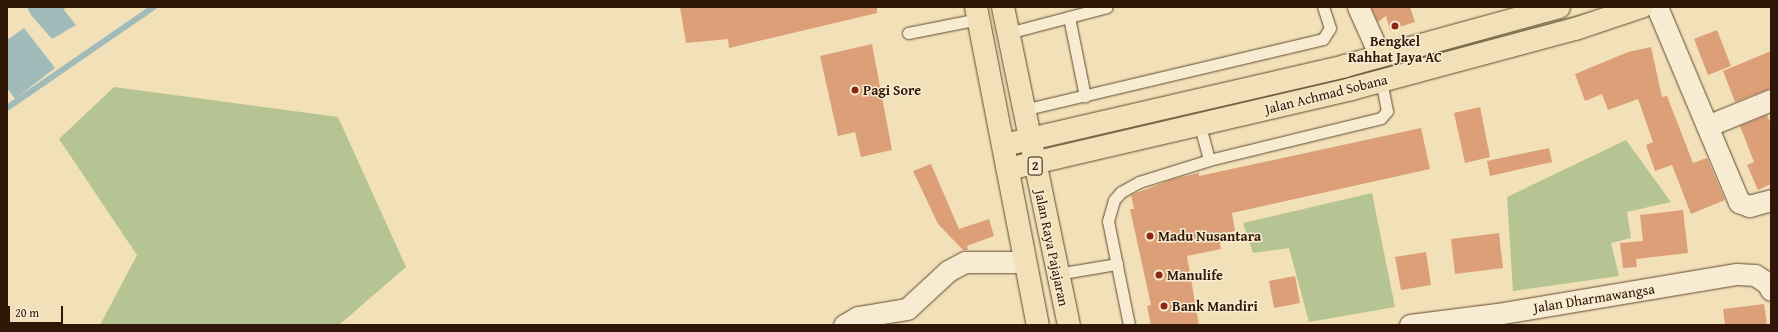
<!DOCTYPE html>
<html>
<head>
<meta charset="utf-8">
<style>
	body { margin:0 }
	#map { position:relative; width:1778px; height:332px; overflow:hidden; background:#f2e1b8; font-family:"Gentium Book Plus",serif }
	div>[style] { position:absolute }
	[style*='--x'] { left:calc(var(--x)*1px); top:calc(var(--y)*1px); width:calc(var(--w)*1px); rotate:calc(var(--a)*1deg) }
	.green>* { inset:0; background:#b6c493 }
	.water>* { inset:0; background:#a0bbba }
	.stream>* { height:5.5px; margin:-2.75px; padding:0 2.75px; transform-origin:2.75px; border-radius:2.75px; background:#a0bbba }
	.building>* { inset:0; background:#dc9f77 }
	.roads { filter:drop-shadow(0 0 1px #604932) drop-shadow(0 0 1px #604932) }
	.service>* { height:11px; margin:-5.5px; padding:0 5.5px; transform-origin:5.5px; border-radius:5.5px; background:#f7ecd1 }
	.minor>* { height:21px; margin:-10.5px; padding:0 10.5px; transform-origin:10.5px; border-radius:10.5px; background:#f7ecd1 }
	.primary>* { height:22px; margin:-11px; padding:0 11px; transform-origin:11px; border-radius:11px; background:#f2e1b8 }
	.trunk>* { height:22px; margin:-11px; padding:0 11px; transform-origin:11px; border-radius:11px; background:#f2e1b8 }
	.dots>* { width:11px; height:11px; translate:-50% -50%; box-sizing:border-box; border:2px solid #f7ecd1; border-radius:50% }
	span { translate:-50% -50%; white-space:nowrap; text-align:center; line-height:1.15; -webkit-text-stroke:3px #f7ecd1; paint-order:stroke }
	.shield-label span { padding:1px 3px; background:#f7ecd1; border:1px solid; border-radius:3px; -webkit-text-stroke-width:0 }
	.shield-label { font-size:13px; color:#2f1606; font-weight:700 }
	.poi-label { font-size:14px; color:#2f1606; font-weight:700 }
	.left { translate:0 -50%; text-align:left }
	.street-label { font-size:14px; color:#2f1606 }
	.frame { position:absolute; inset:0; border:8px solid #2f1606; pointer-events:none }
	.scale { position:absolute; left:8px; top:306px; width:55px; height:18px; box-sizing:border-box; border:2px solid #2f1606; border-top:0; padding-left:5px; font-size:12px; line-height:14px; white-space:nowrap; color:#2f1606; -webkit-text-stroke:3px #f7ecd1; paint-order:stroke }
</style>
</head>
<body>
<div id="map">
	<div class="green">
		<i style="clip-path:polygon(1621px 7px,1368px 73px,1364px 71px,1366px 68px,1605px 8px)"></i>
		<i style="clip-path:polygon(1327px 80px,1093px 137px,1089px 136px)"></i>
		<i style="clip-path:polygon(114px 87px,338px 117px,406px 267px,339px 325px,100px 325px,137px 255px,59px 139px)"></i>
		<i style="clip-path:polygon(1626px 140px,1671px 202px,1627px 212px,1631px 238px,1611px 243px,1619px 276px,1513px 291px,1507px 197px)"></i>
		<i style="clip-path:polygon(1372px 193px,1395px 307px,1309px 322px,1289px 248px,1253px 253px,1243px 223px)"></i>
	</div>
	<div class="water">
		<i style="clip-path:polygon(27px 7px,65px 7px,64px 10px,76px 25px,52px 39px,31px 15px)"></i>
		<i style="clip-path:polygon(24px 28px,55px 68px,15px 99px,7px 88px,7px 40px)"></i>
	</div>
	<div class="stream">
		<i style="--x:7;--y:108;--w:178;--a:-34.5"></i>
	</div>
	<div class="building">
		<i style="clip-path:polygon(680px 7px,877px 7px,877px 13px,729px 48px,728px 39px,686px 43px)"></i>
		<i style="clip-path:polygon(1371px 7px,1410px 7px,1415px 22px,1390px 30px,1386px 16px,1378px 22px)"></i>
		<i style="clip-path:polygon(1717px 30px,1731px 66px,1708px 75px,1694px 39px)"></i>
		<i style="clip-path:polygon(872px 44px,892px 150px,861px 157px,855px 132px,838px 136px,820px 56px)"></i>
		<i style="clip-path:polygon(1651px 47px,1662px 97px,1667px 96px,1693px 163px,1707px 158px,1725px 200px,1691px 214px,1672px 165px,1655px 171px,1646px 145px,1653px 142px,1638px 99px,1608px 110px,1602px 94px,1585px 101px,1575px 74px,1628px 52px)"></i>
		<i style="clip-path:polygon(1771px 51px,1771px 88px,1735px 102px,1723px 71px)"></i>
		<i style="clip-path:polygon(1480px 107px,1490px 157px,1465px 163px,1454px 113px)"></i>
		<i style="clip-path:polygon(1767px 115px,1771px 124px,1771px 184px,1758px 190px,1747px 165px,1754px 162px,1740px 126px)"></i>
		<i style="clip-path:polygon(1421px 128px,1430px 169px,1232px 213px,1235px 231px,1218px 234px,1221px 249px,1187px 256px,1199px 325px,1151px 325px,1147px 306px,1151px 305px,1130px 209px,1134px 209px,1131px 195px,1173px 179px,1199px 173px,1199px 176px)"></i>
		<i style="clip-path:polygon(1549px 148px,1552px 162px,1490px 176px,1487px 161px)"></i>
		<i style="clip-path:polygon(931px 164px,959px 229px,989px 219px,994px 236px,967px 246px,968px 250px,963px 250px,938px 224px,913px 171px)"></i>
		<i style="clip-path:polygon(1683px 210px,1688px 253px,1636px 259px,1637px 267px,1623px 268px,1620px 243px,1643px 241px,1640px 215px)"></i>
		<i style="clip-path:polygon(1499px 233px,1503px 268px,1455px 274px,1451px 239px)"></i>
		<i style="clip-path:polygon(1426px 252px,1431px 285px,1401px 290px,1395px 257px)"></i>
		<i style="clip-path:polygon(1295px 276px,1300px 303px,1274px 308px,1269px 281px)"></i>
		<i style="clip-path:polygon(1764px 304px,1767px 325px,1725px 325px,1723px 309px)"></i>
	</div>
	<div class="roads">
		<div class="service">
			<i style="--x:1069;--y:17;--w:81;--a:78.6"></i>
			<i style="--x:908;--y:33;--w:72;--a:-11.2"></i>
			<i style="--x:1008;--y:33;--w:102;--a:-14.7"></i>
			<i style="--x:1023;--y:110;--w:308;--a:-13.3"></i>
			<i style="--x:1323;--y:39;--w:13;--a:-58"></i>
			<i style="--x:1330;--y:28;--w:22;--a:-108"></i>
			<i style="--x:1200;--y:126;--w:35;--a:75"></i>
			<i style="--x:1057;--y:274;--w:61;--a:-9.5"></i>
			<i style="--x:1129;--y:325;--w:106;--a:-101.4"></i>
			<i style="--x:1108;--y:221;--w:22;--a:-74"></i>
			<i style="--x:1114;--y:200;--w:11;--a:-49"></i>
			<i style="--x:1121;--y:192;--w:21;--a:-29"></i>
			<i style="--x:1139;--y:182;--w:73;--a:-17.4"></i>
			<i style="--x:1209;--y:160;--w:177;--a:-13.7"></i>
			<i style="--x:1381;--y:118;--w:9;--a:-49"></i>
			<i style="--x:1387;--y:111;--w:31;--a:-101"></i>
		</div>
		<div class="minor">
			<i style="--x:1358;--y:7;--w:54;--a:65.8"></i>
			<i style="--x:1657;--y:7;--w:212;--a:67.2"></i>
			<i style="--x:1739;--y:202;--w:11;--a:22"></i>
			<i style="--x:1749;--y:206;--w:23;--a:-15"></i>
			<i style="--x:1707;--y:126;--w:69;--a:-22.1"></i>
			<i style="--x:844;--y:325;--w:16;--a:-30"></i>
			<i style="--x:858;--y:317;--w:50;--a:-9.3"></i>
			<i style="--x:907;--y:309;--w:56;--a:-42.8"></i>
			<i style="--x:948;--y:271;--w:19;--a:-28"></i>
			<i style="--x:965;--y:262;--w:60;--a:0"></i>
			<i style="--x:1410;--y:325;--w:88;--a:-7.2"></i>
			<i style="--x:1497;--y:314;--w:243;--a:-9.5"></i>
			<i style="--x:1737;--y:274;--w:18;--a:3"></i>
			<i style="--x:1755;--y:275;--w:14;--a:34"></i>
			<i style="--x:1767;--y:283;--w:8;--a:60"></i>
		</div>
		<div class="primary">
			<i style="--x:1004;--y:145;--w:350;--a:-13"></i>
			<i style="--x:1345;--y:66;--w:222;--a:-15.4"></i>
			<i style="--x:1008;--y:169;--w:352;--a:-13.1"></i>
			<i style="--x:1351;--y:89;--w:232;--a:-15"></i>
			<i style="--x:1575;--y:29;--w:70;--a:-18.4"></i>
		</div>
		<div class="trunk">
			<i style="--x:976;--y:7;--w:324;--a:79"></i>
			<i style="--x:1003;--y:7;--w:325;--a:78.3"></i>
		</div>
	</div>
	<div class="dots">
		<i style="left:1395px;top:26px;background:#8f2418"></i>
		<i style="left:855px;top:90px;background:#8f2418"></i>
		<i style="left:1150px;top:236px;background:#8f2418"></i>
		<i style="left:1159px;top:275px;background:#8f2418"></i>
		<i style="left:1164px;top:306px;background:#8f2418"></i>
	</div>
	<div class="shield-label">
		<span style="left:1035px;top:166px">2</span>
	</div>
	<div class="poi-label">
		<span style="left:1395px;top:49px">Bengkel<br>Rahhat Jaya AC</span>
		<span class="left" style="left:863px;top:90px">Pagi Sore</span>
		<span class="left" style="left:1158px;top:236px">Madu Nusantara</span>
		<span class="left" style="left:1167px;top:275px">Manulife</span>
		<span class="left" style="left:1172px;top:306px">Bank Mandiri</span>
	</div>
	<div class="street-label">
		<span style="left:1326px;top:94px;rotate:-14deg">Jalan Achmad Sobana</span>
		<span style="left:1052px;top:248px;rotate:78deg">Jalan Raya Pajajaran</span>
		<span style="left:1594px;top:298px;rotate:-9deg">Jalan Dharmawangsa</span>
	</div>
	<div class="frame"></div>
	<div class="scale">20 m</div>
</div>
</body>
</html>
